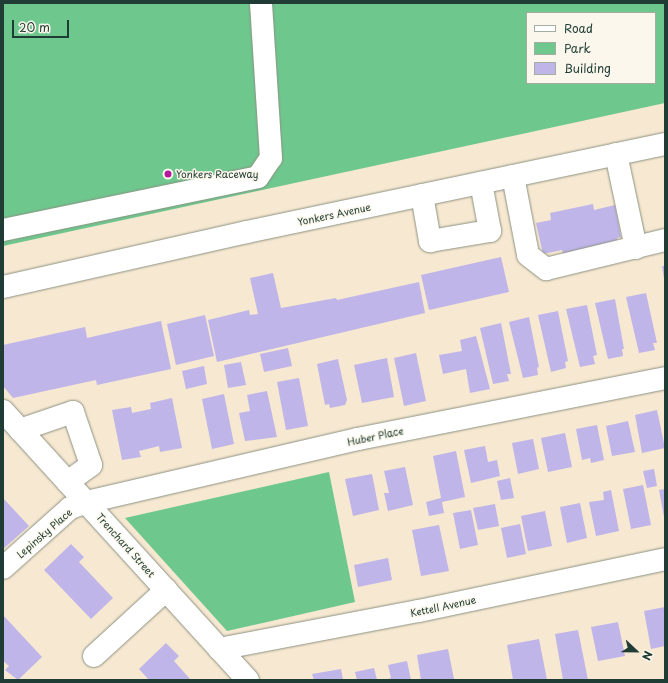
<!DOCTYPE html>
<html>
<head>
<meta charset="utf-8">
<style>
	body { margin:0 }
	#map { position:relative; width:668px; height:683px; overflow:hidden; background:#f7e8d1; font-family:"Playpen Sans",sans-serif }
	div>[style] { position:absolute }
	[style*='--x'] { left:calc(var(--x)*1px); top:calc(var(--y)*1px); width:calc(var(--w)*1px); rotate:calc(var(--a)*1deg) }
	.green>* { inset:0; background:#6ec88e }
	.building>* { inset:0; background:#bfb5e9 }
	.roads { filter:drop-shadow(0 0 1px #8b9282) drop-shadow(0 0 1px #8b9282) }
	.minor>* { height:22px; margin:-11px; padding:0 11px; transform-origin:11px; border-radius:11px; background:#fff }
	.major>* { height:22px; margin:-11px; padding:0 11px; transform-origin:11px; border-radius:11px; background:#fff }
	.dots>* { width:11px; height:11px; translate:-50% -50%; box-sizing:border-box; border:2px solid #fbf7ec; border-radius:50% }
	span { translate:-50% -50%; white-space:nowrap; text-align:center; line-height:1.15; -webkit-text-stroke:3px #fbf7ec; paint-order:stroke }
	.poi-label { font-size:10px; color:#1f3d34 }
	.left { translate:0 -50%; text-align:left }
	.street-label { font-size:10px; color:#1f3d34 }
	.frame { position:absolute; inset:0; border:4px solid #1f3d34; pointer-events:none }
	.legend { position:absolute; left:526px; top:12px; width:130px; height:72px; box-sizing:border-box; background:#fbf7ec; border:1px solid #a3ada2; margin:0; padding:5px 7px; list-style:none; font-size:12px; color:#1f3d34 }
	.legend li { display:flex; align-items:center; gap:8px; height:20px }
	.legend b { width:20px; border:1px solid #a3ada2 }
	.north { position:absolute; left:616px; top:631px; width:40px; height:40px; -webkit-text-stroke:3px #fbf7ec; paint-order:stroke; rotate:112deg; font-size:11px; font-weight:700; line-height:16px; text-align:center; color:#1f3d34 }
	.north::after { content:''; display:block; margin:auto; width:14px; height:18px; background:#1f3d34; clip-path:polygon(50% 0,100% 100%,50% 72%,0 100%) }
	.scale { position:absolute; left:12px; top:20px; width:57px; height:18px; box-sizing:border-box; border:2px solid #1f3d34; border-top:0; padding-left:5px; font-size:12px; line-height:14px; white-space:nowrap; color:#1f3d34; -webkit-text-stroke:3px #fbf7ec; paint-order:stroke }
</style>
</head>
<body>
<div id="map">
	<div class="green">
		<i style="clip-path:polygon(evenodd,3px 3px,665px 3px,665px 103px,3px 246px,3px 3px,527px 13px,655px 13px,655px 83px,527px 83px,527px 13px)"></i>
		<i style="clip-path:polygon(329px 472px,355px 602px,227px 631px,125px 518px)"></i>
	</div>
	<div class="building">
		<i style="clip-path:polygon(593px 204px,594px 210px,615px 205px,621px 237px,617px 238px,618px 243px,564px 258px,562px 250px,543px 254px,536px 223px,551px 220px,550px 213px)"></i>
		<i style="clip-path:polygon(501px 257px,509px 292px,429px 310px,421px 275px)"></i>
		<i style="clip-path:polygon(662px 266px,665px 266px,665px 279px,664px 279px)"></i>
		<i style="clip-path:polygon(273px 273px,281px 308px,336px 298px,337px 300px,419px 282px,425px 313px,217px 362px,208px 320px,249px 310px,250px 315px,258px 314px,250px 278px)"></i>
		<i style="clip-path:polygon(646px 293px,657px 343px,653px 343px,655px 350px,639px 353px,626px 297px)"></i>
		<i style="clip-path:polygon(615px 299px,624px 349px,622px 349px,623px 356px,608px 359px,595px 303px)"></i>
		<i style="clip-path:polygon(587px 305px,597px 355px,593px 356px,595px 364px,580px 367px,566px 309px)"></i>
		<i style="clip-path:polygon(558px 311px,568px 361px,565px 362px,566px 368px,551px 372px,538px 315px)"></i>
		<i style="clip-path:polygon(205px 315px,214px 356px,176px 365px,167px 324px)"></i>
		<i style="clip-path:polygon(529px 317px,539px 367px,537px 368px,538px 375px,523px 378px,509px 322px)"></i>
		<i style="clip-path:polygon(161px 321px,171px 369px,97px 385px,94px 370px,96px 380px,13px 398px,3px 386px,3px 345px,85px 327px,87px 338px)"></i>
		<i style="clip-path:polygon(501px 323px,511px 374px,507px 374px,509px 381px,493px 384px,480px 328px)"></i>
		<i style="clip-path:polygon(476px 336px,490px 389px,470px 393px,466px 369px,443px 374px,439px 355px,462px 351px,460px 340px)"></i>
		<i style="clip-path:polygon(288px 348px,292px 366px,264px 372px,260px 354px)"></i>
		<i style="clip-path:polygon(416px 353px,426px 401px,404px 406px,394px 358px)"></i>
		<i style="clip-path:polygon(387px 358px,394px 397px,362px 403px,354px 365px)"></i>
		<i style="clip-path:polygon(338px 359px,347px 400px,345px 405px,330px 408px,329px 404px,325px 405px,317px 364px)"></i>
		<i style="clip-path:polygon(241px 362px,246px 385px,228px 388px,224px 365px)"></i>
		<i style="clip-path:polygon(204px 366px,207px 384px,186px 389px,182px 371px)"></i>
		<i style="clip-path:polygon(299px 378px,308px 426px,286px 430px,277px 382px)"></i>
		<i style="clip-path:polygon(267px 391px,277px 437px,245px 441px,239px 413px,250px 411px,247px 395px)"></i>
		<i style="clip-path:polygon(224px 394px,234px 444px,212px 449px,202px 399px)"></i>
		<i style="clip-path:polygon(172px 398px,182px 448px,160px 452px,159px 446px,139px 451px,141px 457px,122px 460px,112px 410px,131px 407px,132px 413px,151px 409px,150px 403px)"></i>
		<i style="clip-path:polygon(657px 410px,665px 448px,642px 453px,635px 415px)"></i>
		<i style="clip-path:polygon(628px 421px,635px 452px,612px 456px,606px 426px)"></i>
		<i style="clip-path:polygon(597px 425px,604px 460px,591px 463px,590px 458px,582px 460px,576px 429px)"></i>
		<i style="clip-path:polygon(565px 433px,572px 467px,548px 472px,541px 438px)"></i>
		<i style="clip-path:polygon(533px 439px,539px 469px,518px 474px,512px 443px)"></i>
		<i style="clip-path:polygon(485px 446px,488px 462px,497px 460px,500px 476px,471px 483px,464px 450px)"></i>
		<i style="clip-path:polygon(456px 451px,465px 497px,442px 502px,444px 513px,429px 516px,426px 502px,441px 498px,433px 456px)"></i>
		<i style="clip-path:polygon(405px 467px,413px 505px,388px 511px,384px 493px,389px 493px,384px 471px)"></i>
		<i style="clip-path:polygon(654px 469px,657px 486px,647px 488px,643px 471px)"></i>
		<i style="clip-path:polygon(372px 474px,379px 510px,353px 516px,345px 479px)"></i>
		<i style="clip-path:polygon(510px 478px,514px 498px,501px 500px,497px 481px)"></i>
		<i style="clip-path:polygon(643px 485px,651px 525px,631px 529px,623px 489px)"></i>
		<i style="clip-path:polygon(665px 489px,665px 516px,664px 517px,659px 490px)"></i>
		<i style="clip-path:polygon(611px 490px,619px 531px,596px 536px,589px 502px,604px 500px,603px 492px)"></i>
		<i style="clip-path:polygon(3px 498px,29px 526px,3px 549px)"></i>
		<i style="clip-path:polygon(580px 503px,587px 538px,567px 543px,560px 507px)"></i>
		<i style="clip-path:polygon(495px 504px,499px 526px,478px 530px,473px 508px)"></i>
		<i style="clip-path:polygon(471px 510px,478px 545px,460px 549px,453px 513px)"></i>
		<i style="clip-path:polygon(545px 511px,552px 546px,528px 551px,521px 516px)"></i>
		<i style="clip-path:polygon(520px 524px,526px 554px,507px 558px,501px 528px)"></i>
		<i style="clip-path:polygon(439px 525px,449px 571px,421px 576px,412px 530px)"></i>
		<i style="clip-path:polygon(71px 544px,84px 557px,79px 562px,113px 598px,91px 619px,44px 570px)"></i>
		<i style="clip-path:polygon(388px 558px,392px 580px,358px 587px,354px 565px)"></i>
		<i style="clip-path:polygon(665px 607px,665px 646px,651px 649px,644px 611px)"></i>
		<i style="clip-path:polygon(3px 615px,42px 657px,18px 680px,5px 670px,9px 666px,3px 661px)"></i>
		<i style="clip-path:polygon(618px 622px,625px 656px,598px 661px,591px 627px)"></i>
		<i style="clip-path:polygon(578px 630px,588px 680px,563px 680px,555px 634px)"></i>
		<i style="clip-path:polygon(539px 639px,547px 680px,513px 680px,507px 645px)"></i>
		<i style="clip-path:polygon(166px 643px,179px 656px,174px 661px,191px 680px,149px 680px,139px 669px)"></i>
		<i style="clip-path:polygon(448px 649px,454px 679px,421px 680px,417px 655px)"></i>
		<i style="clip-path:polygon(407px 661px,411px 680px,385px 680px,391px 678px,388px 665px)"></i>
		<i style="clip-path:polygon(374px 668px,377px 680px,357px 680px,355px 672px)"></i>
		<i style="clip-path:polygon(341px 669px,343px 680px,314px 680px,312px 674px)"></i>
	</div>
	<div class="roads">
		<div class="minor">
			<i style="--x:616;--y:154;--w:96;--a:78"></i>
			<i style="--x:513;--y:176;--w:80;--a:79.2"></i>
			<i style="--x:528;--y:255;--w:23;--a:38"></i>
			<i style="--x:546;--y:269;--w:122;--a:-13.7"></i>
			<i style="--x:422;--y:195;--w:47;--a:80.1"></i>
			<i style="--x:430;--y:241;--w:61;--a:-9.5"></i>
			<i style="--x:490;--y:231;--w:49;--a:-100.6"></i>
			<i style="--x:3;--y:230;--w:260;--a:-11.7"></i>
			<i style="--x:258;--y:177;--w:23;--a:-56"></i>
			<i style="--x:271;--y:158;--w:155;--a:-93.7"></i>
			<i style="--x:3;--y:411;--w:364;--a:47.7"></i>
			<i style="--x:20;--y:430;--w:56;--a:-18.8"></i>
			<i style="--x:73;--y:412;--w:56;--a:71.2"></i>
			<i style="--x:91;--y:465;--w:29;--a:144"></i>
			<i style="--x:3;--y:568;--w:90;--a:-41.8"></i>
			<i style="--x:70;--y:508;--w:18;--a:-19"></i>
			<i style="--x:87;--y:502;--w:278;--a:-13.1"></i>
			<i style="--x:358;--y:439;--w:313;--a:-11.2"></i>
			<i style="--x:219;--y:649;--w:204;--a:-10.8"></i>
			<i style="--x:419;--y:611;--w:251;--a:-11.9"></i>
			<i style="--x:94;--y:656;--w:98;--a:-42.5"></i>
		</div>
		<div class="major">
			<i style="--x:3;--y:287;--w:250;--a:-12.7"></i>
			<i style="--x:247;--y:232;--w:427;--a:-11.9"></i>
		</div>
	</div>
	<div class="dots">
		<i style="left:168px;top:174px;background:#b5179e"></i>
	</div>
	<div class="poi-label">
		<span class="left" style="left:176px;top:174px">Yonkers Raceway</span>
	</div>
	<div class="street-label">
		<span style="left:334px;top:214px;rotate:-12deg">Yonkers Avenue</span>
		<span style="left:375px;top:436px;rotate:-12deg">Huber Place</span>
		<span style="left:44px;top:533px;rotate:-41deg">Lepinsky Place</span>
		<span style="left:126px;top:545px;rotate:48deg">Trenchard Street</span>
		<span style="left:443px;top:606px;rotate:-12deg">Kettell Avenue</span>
	</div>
	<div class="frame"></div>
	<ul class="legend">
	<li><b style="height:5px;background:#fff"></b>Road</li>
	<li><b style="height:11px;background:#6ec88e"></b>Park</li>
	<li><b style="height:11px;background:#bfb5e9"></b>Building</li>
	</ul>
	<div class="north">N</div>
	<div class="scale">20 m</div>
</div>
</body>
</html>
